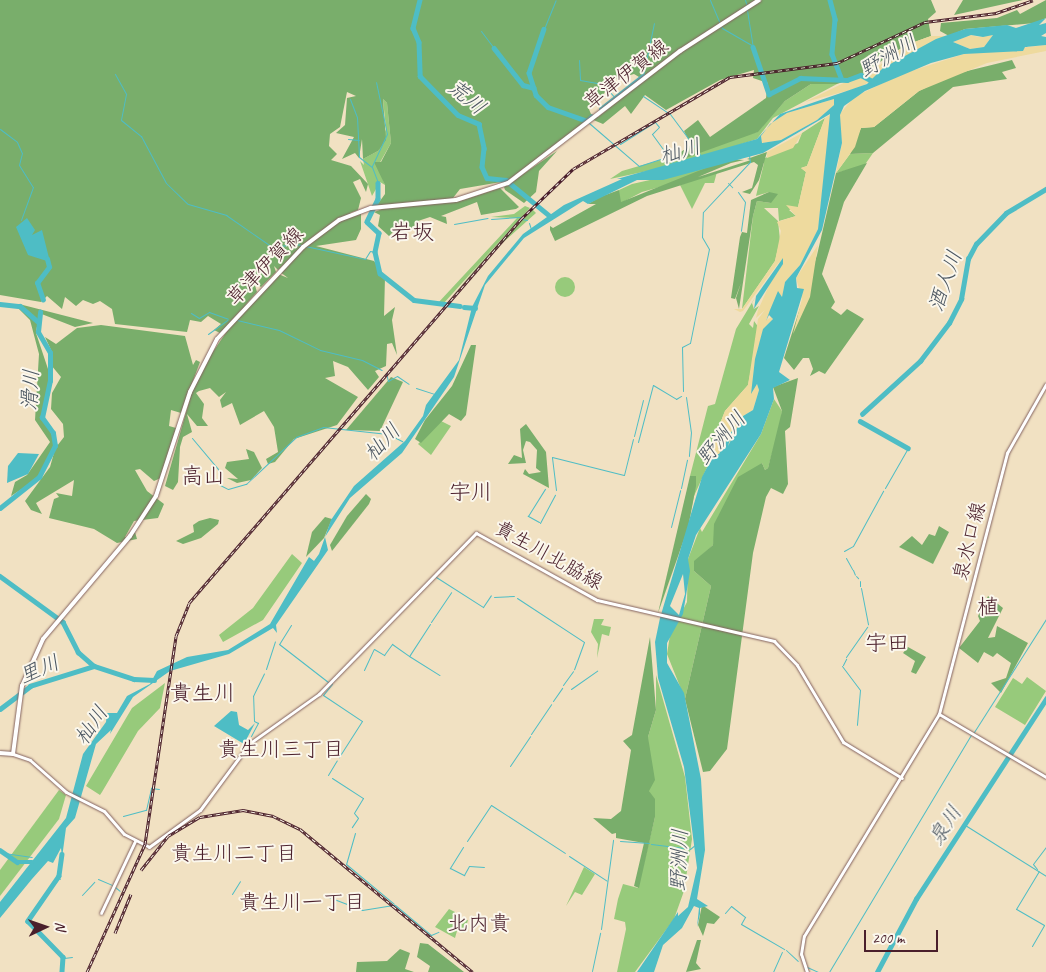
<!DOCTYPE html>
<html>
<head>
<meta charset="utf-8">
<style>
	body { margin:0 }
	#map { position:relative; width:1046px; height:972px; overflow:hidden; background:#f1e1c2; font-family:Caveat,"Klee One",sans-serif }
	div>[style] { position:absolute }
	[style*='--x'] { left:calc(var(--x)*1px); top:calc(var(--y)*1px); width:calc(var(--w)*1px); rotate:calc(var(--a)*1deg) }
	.green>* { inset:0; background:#97ca7b }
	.round { border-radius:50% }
	.forest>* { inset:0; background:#79ae6b }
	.sand>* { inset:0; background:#eeda9e }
	.water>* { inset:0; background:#4ebdc5 }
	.stream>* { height:1px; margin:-0.5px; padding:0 0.5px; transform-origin:0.5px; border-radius:0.5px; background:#4ebdc5 }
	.river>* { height:4.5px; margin:-2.25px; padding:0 2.25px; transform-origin:2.25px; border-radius:2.25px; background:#4ebdc5 }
	.roads { filter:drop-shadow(0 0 1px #846360) drop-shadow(0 0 1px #846360) }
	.secondary>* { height:3px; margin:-1.5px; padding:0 1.5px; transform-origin:1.5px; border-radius:1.5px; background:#fff }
	.primary>* { height:4px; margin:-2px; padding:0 2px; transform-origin:2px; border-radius:2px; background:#fff }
	.rail>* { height:3px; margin-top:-1.5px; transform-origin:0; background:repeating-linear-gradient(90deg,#fbf7ec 0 4px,#4a1f2b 0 8px); box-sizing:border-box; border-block:1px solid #4a1f2b }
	span { translate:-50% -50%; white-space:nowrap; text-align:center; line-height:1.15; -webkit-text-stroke:4px #fbf7ec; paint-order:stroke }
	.street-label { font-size:20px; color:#4a1f2b }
	.water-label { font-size:21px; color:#4b5661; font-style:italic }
	.neighbourhood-label { font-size:21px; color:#4a1f2b }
	.quarter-label { font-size:22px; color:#4a1f2b }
	.north { position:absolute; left:20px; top:902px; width:50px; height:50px; -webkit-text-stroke:4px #fbf7ec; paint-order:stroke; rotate:87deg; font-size:14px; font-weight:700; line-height:20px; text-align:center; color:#4a1f2b }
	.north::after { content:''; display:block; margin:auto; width:18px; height:22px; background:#4a1f2b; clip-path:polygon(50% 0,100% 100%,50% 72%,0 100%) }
	.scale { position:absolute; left:864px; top:930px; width:74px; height:22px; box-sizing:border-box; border:2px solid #4a1f2b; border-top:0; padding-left:6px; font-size:15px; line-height:18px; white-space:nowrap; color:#4a1f2b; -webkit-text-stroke:4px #fbf7ec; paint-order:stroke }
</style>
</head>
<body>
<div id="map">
	<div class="green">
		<i style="clip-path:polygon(811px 84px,837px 84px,773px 118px,757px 139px,680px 164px,610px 179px,622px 171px,757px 132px,785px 101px)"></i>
		<i style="clip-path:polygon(383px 99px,387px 103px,391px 143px,378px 166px,385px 185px,380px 182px,372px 196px,360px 161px,364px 165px,363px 159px,378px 151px,386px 129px)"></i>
		<i style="clip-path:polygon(825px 118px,807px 166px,801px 168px,806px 172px,798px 207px,789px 210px,796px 216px,779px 221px,778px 208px,764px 208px,778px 221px,780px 240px,775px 261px,742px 309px,753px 216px,757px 201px,771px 203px,769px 192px,756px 196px,764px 163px,761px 160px,798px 143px,802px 133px)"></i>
		<i style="clip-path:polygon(873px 153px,864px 166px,836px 173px,850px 154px)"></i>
		<i style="clip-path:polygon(717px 165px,717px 166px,674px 183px,642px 192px,621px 203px,619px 199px,619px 190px,632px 184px)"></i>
		<i style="clip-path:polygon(717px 172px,714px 183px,705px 183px,692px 209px,680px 185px)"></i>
		<i style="clip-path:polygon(525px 206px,530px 208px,443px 304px,438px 303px,517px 218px,491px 217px,514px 214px)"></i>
		<i style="clip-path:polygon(532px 209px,536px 213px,488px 256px,445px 305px,483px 260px)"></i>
		<i class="round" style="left:555px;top:277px;width:20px;height:20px"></i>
		<i style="clip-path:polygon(756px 296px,752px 303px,754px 309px,759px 306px,749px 324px,753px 328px,754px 321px,759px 328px,748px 385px,725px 411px,704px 464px,709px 463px,694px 496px,688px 525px,696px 476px,690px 476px,708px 406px,715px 404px,736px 329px)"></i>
		<i style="clip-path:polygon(774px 399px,782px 411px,781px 421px,768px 468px,765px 470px,762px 463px,719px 515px,713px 545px,701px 556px,694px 571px,711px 586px,685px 699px,667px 654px,670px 635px,687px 602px,688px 559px,700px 528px,702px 532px,761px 434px)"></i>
		<i style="clip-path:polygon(441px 421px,451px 426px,431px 455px,418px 444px)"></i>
		<i style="clip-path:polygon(292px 554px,302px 563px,263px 620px,223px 642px,219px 635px,253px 608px)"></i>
		<i style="clip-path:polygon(594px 619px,604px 619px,601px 625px,611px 627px,609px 636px,602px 634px,597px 658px,598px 644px,591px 632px)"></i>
		<i style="clip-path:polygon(656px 675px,685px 777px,692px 839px,684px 891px,674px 919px,635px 972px,617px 972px,626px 929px,625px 922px,614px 919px,618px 899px,623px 884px,638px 888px,655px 817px,649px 791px,648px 737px,656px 710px)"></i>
		<i style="clip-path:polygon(1027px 677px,1046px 691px,1025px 725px,995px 707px,1013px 678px,1022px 684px)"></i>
		<i style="clip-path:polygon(165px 683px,160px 708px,138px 731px,102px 792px,100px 795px,86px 786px,132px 708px)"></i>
		<i style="clip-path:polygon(59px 790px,66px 795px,59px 819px,0 896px,0 870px)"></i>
		<i style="clip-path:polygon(584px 867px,595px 874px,582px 895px,575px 892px,566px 906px)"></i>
		<i style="clip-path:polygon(449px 909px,455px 912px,454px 919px,468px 920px,464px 933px,457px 931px,455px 938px,435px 927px)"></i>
	</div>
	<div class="forest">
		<i style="clip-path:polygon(evenodd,0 0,931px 0,936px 12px,928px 19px,931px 36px,906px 45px,857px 77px,837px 84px,811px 84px,785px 101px,758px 132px,683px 159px,672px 158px,691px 145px,684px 131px,698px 120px,710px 137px,766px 98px,768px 83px,753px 78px,754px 70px,720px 80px,666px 110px,645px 95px,631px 114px,625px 106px,603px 124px,591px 119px,507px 181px,460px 189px,453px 198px,424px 205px,463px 200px,500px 188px,519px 207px,516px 209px,481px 215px,477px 202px,441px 216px,446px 217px,447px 224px,430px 217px,415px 222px,414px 229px,398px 227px,389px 236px,378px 226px,380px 215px,374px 212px,394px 205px,377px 205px,385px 194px,385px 185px,374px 162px,381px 162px,391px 143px,387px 103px,383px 99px,386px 140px,378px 151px,363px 159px,362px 139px,359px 158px,355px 153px,342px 159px,354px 137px,336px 133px,345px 125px,347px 98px,356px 96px,347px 92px,340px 127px,330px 134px,329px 146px,337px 154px,331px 160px,351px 166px,368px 184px,366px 192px,360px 179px,353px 182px,361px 198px,358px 210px,350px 213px,361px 213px,361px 229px,356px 240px,316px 246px,374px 261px,385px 277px,384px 316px,395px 307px,392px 320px,397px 355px,392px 343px,387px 344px,386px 366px,375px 371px,379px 377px,368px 390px,348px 367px,333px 361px,335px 376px,325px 378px,358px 397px,337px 425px,294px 439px,275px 462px,268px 464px,266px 459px,278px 452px,274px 427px,264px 411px,240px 425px,232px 403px,222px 408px,220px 400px,226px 392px,219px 397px,210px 388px,199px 391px,196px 393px,204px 404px,202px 418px,208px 426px,197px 426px,187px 414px,192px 432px,183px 437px,180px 447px,178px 482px,173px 490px,165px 486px,191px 395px,202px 368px,242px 309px,220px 333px,214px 330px,221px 324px,208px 316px,201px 322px,190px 320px,187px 332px,115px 324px,112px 309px,100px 301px,93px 304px,83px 300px,76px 306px,65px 297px,62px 309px,47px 296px,41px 302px,0 295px,0 0,634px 74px,644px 80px,598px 117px,591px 114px,588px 107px,602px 97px,612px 80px,634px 74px,0 0,322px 229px,280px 272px,288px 278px,278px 274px,245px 305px,257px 292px,254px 282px,261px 287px,276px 272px,274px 266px,278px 270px,322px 229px)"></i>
		<i style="clip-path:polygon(963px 0,1023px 0,954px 15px)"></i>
		<i style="clip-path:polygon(1046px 0,1046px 18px,1035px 23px,965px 29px,949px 36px,940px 31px,941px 23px,997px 18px,1017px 10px,1020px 14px)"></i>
		<i style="clip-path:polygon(1012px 60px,1016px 68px,1002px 72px,1007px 79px,953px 87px,873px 153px,850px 154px,861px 128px,874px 127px,919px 91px,951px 75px)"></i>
		<i style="clip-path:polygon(557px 151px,539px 171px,536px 192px,524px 203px,505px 190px,504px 187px)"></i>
		<i style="clip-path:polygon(767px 152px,759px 180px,750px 194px,742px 192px,752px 188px,758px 165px,754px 162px,647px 196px,555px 241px,550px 230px,550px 226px,553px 228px,596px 204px,588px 204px,600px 197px,619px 190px,621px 202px,728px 159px,744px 160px,731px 163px,698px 177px,751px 160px,747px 159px)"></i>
		<i style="clip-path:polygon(867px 163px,844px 202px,822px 274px,835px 302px,831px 308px,841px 315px,847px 309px,864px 319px,825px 374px,819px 371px,810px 376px,813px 369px,809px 358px,803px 358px,794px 370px,784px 358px,817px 255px,836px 173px)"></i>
		<i style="clip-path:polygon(769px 192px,778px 194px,771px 203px,757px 201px,753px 216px,739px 309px,736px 298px,741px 283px,735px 299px,731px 298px,740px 237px,742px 232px,747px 233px,751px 200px)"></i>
		<i style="clip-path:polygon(19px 304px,93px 323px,75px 327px,39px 313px,36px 333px,51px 378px,42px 414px,57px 446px,64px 437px,63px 424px,51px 409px,52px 393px,61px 377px,51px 365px,52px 352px,45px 337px,56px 344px,77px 328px,101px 325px,185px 336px,193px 365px,196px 360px,200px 362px,181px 413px,171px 410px,169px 426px,176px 428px,161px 478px,154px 481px,140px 469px,135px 470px,147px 491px,164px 504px,158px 518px,134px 521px,125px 537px,129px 539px,135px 532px,137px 539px,117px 543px,94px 529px,49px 518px,54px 499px,59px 497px,56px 493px,72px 496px,74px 480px,36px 503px,42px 514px,31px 510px,25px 501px,50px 467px,54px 453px,42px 476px,11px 496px,15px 482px,27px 475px,50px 442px,35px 420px,39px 354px,30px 320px,16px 306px)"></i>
		<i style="clip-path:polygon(471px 345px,476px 345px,466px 415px,461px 421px,449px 414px,421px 443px,415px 439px,425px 420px,452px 386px)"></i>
		<i style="clip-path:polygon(391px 377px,403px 382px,380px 431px,346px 430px)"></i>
		<i style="clip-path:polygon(798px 378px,790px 427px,785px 431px,788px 484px,783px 494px,771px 488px,766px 497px,753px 553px,727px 749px,710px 771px,703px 772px,685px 699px,711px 586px,694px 571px,694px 561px,713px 545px,714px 524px,738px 477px,762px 463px,765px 470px,768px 468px,782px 411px,773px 387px)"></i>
		<i style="clip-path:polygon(526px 424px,546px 452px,549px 488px,523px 474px,525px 469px,529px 474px,541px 472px,536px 468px,537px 450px,530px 442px,526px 441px,523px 450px,526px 463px,508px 464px,514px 455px,522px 458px,520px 429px)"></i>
		<i style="clip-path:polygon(246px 449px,254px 452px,262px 468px,251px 480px,237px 483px,227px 478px,238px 479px,225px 468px,227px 462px,249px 459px)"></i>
		<i style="clip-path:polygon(690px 476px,696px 476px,696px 486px,688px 528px,658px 613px)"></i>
		<i style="clip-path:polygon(366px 494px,371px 499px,369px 504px,332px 551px,330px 545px,347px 516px)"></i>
		<i style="clip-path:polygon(325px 517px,332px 519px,324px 538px,306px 557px,312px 532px)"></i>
		<i style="clip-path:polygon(210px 518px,219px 520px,218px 524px,201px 538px,183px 544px,176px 541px,194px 532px,193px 525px,199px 521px)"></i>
		<i style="clip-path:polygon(939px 526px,949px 532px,933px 564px,899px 547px,912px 536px,922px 545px,929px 534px,935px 536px)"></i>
		<i style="clip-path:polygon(988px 596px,1003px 608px,988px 638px,995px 637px,997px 626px,1028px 643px,1001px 693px,991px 683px,1006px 678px,1011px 663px,997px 653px,993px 657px,984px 652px,978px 663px,959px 648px,980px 621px,978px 616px)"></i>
		<i style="clip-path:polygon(650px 637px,656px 710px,648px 737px,655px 780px,649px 791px,655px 799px,655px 817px,639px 888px,634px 886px,644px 843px,616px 838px,616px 833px,612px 834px,593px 818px,611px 819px,621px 811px,631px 750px,623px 741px,632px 735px)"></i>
		<i style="clip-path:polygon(908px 647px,926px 657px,916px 674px,911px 672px,915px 661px,903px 653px)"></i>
		<i style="clip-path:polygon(702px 905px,720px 917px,714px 924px,707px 923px,703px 936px,698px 925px)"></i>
		<i style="clip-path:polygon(697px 940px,701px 940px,696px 963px,701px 969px,686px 972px)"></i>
		<i style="clip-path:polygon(420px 943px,428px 944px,464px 972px,428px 972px,430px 966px,417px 957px)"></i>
		<i style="clip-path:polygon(400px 949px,410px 953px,405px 969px,414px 972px,356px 972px,357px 962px,387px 961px)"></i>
	</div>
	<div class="sand">
		<i style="clip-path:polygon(971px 35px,979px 37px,993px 35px,984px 47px,970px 49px,953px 42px)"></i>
		<i style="clip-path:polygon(931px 36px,949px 36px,883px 68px,877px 78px,858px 88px,805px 102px,880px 65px,906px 45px)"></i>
		<i style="clip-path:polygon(1046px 45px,1046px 51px,987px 63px,919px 91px,874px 127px,861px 128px,855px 147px,836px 173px,842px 143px,839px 115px,854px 97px,902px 74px,964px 54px)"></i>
		<i style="clip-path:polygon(834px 99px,834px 105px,817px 120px,781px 140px,762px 143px,761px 136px,770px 124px,787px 113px)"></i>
		<i style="clip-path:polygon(831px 114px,818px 229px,800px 265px,785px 282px,782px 299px,779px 294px,766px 320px,774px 316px,758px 347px,752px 392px,757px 384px,759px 390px,753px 410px,743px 416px,728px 446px,732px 431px,719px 455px,704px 464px,725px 411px,748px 385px,758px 319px,765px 310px,756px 318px,758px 310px,780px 261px,743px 311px,740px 312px,734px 309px,742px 309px,775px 261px,781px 231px,777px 222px,796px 216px,786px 205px,798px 207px,806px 172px,801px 168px,807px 166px,825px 118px)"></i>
		<i style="clip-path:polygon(802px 133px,793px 148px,767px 158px,767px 152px)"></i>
		<i style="clip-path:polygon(818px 245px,810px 297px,793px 334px,802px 299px,796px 278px)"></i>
	</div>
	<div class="water">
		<i style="clip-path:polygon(evenodd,1046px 18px,1039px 25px,1046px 23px,1046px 33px,1041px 36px,1046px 37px,1046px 45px,1025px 47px,1023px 51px,964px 54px,931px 63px,865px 91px,844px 106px,840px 115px,842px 143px,822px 230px,796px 278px,797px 288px,804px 289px,779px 372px,790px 380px,773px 388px,774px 399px,761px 434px,696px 535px,688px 559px,690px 571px,683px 614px,667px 643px,667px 663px,684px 693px,701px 779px,705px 850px,697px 899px,708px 906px,700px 908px,700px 914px,697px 927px,699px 908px,694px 906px,682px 928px,663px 945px,654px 972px,637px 972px,678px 912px,678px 916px,688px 907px,697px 868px,684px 767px,658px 678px,655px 642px,660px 618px,702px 477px,714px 454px,719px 454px,733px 429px,728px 446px,743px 416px,753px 410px,759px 390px,757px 384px,751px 394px,755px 359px,763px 329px,773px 319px,769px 315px,766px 321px,770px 310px,778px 291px,782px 297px,785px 282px,800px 265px,818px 229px,830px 114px,763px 153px,663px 180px,637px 180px,588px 204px,583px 201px,524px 238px,485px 285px,454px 377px,402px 453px,350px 498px,325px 537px,328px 550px,276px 625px,277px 633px,273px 628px,229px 654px,170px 671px,133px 697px,110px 734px,111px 730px,96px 744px,75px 818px,66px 828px,62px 858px,61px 848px,53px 863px,48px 861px,32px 879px,0 918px,0 902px,66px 818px,83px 754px,106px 722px,107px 713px,117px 713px,127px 696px,150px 684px,157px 671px,187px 657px,228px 650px,270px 624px,309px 557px,314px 561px,319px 554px,331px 520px,354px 486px,405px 441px,423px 416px,426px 405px,459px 360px,472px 307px,488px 276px,523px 234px,564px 205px,622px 179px,617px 179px,757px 139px,780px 114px,867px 84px,883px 68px,936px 39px,965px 29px,1007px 25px,1016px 28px,1046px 18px,971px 35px,983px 37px,993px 35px,984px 47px,970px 49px,953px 42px,971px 35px,1046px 18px,834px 99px,834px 105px,817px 120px,781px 140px,762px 143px,761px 136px,770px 124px,787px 113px,834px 99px,1046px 18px,683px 574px,685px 594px,679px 615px,670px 606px,683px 574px)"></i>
		<i style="clip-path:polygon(27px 218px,35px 230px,32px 235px,42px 230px,50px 262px,28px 255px,16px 227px)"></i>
		<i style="clip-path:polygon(783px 258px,783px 264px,754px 309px,756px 296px)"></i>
		<i style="clip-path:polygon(18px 453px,39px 454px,28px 474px,7px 483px,8px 466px)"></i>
		<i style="clip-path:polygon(231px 711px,237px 712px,239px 725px,248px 730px,255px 723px,244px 744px,214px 726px)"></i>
	</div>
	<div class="stream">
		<i style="--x:710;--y:0;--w:30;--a:67"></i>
		<i style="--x:722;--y:28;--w:34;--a:30"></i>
		<i style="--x:745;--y:0;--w:6;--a:72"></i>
		<i style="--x:747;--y:10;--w:37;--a:81"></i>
		<i style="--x:544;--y:29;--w:31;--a:-68"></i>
		<i style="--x:481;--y:31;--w:21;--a:53"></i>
		<i style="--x:579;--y:60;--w:20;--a:87"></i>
		<i style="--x:580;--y:80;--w:23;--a:10"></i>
		<i style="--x:603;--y:84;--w:18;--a:49"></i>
		<i style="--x:115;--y:74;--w:23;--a:61"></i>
		<i style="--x:126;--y:94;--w:26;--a:101"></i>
		<i style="--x:121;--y:120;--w:26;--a:39"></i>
		<i style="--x:141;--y:136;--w:53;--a:62"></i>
		<i style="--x:166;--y:183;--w:30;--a:44"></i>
		<i style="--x:188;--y:204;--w:40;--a:16"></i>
		<i style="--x:226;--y:215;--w:56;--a:34.8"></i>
		<i style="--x:272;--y:247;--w:24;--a:-7"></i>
		<i style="--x:296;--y:244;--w:71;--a:12.3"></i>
		<i style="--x:365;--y:259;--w:9;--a:-58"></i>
		<i style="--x:370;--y:251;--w:5;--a:11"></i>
		<i style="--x:643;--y:76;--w:54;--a:-78.3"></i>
		<i style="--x:643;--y:96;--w:32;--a:34"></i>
		<i style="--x:670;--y:114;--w:54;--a:53.3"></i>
		<i style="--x:350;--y:99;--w:19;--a:69"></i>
		<i style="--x:357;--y:117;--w:40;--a:87.1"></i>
		<i style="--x:359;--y:157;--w:16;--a:38"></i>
		<i style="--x:372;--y:167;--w:17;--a:69"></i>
		<i style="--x:589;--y:123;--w:66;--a:40.7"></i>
		<i style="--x:639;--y:166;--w:29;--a:-18"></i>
		<i style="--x:0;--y:129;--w:21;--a:37"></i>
		<i style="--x:17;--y:142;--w:12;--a:66"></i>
		<i style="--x:22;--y:153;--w:12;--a:104"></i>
		<i style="--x:19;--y:165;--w:26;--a:58"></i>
		<i style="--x:33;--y:187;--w:35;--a:110"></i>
		<i style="--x:348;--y:139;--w:11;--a:5"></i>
		<i style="--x:620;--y:144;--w:41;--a:-32.2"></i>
		<i style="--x:655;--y:122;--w:6;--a:51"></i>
		<i style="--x:659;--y:127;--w:10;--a:135"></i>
		<i style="--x:652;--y:134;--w:39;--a:54"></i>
		<i style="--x:372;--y:166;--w:35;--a:-65"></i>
		<i style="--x:387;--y:134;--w:53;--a:-101.9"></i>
		<i style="--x:728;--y:183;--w:6;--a:45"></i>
		<i style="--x:738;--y:192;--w:12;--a:55"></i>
		<i style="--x:745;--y:202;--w:29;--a:98"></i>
		<i style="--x:491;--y:219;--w:29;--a:-4"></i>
		<i style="--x:522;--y:219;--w:5;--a:11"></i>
		<i style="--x:529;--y:223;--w:6;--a:72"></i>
		<i style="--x:454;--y:224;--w:34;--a:-10"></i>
		<i style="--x:191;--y:313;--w:9;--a:32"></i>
		<i style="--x:199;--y:318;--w:12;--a:-31"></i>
		<i style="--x:209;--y:312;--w:20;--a:20"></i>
		<i style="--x:237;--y:320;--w:43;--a:13.4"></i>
		<i style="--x:279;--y:330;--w:46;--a:26"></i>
		<i style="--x:320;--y:350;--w:43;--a:13.4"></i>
		<i style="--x:362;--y:360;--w:22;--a:27"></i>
		<i style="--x:208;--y:334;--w:24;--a:-36"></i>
		<i style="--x:386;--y:373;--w:8;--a:76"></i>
		<i style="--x:388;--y:381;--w:10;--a:-29"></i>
		<i style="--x:397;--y:376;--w:14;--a:34"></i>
		<i style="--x:416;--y:388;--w:19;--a:18"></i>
		<i style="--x:683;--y:391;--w:44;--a:-91.3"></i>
		<i style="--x:682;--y:347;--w:9;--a:-27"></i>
		<i style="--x:690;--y:343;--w:96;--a:-78.6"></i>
		<i style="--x:709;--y:249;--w:14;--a:-120"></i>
		<i style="--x:702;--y:237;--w:25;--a:-88"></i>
		<i style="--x:703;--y:212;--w:69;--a:-46.8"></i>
		<i style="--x:750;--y:162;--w:7;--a:-98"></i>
		<i style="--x:686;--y:397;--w:35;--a:82"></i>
		<i style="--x:691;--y:432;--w:24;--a:95"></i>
		<i style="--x:634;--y:436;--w:37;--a:-76"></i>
		<i style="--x:192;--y:438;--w:40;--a:50"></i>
		<i style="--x:218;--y:469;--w:16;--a:83"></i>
		<i style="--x:220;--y:485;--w:9;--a:27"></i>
		<i style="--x:228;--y:489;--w:19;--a:-16"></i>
		<i style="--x:246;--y:484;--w:69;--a:-43.2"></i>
		<i style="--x:296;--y:437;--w:29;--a:-20"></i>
		<i style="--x:323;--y:427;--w:65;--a:6.1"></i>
		<i style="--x:388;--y:434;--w:16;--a:27"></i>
		<i style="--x:638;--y:442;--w:59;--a:-75.3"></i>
		<i style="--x:653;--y:385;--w:27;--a:31"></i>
		<i style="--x:676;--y:399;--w:6;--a:-31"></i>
		<i style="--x:681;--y:488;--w:29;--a:-78"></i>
		<i style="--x:885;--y:488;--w:46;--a:-60.1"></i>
		<i style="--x:556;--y:490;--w:33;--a:-97"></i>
		<i style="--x:552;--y:457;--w:74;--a:14"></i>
		<i style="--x:624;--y:475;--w:37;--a:-76"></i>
		<i style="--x:539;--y:522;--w:13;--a:-151"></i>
		<i style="--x:528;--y:516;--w:32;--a:-58"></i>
		<i style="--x:540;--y:523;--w:32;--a:-62"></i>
		<i style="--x:671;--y:527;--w:38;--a:-76"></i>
		<i style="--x:844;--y:551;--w:10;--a:-29"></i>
		<i style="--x:853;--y:546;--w:63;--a:-61.4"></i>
		<i style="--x:846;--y:558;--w:13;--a:61"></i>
		<i style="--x:853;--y:570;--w:5;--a:68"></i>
		<i style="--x:856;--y:576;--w:3;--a:45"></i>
		<i style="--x:436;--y:577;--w:56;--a:32.6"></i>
		<i style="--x:483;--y:607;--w:14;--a:-56"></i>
		<i style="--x:860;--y:581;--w:5;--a:90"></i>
		<i style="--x:861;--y:588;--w:37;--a:79"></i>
		<i style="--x:494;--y:597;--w:20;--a:-3"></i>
		<i style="--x:517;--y:598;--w:80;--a:33.3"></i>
		<i style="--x:584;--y:642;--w:29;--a:110"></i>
		<i style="--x:431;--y:622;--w:36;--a:-56"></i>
		<i style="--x:430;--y:624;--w:38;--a:123"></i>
		<i style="--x:409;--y:656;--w:36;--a:32"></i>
		<i style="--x:291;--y:625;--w:22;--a:122"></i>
		<i style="--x:279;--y:644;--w:62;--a:37.8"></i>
		<i style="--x:846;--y:657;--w:37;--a:-55"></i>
		<i style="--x:843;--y:665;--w:7;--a:-63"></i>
		<i style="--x:842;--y:666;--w:30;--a:53"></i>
		<i style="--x:860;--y:690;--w:35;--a:95"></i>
		<i style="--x:266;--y:669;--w:29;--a:-72"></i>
		<i style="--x:364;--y:670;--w:23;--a:-65"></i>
		<i style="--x:374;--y:649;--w:12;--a:31"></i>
		<i style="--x:384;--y:655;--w:14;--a:-54"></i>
		<i style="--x:392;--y:644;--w:21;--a:35"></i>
		<i style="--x:332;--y:684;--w:14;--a:129"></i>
		<i style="--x:323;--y:695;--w:47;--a:33.7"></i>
		<i style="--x:362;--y:721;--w:43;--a:122.6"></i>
		<i style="--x:563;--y:685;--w:17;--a:-54"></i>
		<i style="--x:571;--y:689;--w:32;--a:-35"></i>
		<i style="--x:553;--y:701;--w:16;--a:-55"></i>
		<i style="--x:974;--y:732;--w:134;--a:-57.5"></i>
		<i style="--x:531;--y:734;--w:36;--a:-56"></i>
		<i style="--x:251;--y:736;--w:15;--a:-62"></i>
		<i style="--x:258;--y:723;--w:4;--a:-153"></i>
		<i style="--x:254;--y:721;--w:25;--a:-92"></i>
		<i style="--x:253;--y:696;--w:25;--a:-64"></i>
		<i style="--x:510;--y:766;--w:36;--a:-56"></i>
		<i style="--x:328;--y:775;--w:17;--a:-59"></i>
		<i style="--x:332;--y:778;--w:37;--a:33"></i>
		<i style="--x:363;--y:798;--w:17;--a:121"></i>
		<i style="--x:354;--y:813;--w:6;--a:51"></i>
		<i style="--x:358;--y:818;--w:11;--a:124"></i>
		<i style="--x:123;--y:816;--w:24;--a:-15"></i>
		<i style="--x:146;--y:810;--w:23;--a:-77"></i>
		<i style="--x:151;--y:788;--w:8;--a:7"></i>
		<i style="--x:965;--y:825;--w:96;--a:32.2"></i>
		<i style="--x:355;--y:833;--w:32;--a:106"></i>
		<i style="--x:346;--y:864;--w:62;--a:39.8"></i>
		<i style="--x:467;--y:841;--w:43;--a:-56.3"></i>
		<i style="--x:491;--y:805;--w:88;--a:33"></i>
		<i style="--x:620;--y:841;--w:29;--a:4"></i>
		<i style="--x:651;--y:844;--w:39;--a:7"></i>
		<i style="--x:690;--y:849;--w:6;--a:-39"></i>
		<i style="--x:463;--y:847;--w:25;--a:122"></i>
		<i style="--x:450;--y:868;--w:16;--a:27"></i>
		<i style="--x:464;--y:875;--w:10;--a:-61"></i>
		<i style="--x:469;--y:866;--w:15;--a:4"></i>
		<i style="--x:4;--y:853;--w:28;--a:8"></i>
		<i style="--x:569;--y:856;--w:45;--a:33.3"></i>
		<i style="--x:1037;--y:869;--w:6;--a:-129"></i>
		<i style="--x:1033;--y:864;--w:21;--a:-53"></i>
		<i style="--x:58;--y:878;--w:2;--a:27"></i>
		<i style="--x:98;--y:879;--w:15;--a:23"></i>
		<i style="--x:115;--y:887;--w:6;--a:39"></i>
		<i style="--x:232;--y:894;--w:15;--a:-58"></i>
		<i style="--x:82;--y:895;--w:18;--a:-47"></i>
		<i style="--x:326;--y:896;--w:39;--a:21"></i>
		<i style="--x:362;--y:910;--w:33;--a:-9"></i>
		<i style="--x:395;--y:905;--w:47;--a:39.8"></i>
		<i style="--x:431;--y:935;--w:8;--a:-23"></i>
		<i style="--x:725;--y:913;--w:9;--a:-49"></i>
		<i style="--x:731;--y:906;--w:18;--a:38"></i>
		<i style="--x:745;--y:917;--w:8;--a:120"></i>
		<i style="--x:741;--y:924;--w:50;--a:30.2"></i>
		<i style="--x:601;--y:929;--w:90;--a:-82.3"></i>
		<i style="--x:1032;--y:946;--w:24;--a:-60"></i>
		<i style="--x:1044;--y:925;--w:32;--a:-150"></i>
		<i style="--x:1016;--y:909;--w:44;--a:-58.8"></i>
		<i style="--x:786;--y:950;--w:16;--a:43"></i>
		<i style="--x:64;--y:958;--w:8;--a:-7"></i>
		<i style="--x:807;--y:967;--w:12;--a:24"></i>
		<i style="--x:592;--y:971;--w:39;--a:-78"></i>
		<i style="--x:773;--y:972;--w:22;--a:-66"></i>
		<i style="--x:829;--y:972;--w:276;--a:-59.1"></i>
	</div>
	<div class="river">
		<i style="--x:420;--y:0;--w:29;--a:104"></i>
		<i style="--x:413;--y:28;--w:15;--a:67"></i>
		<i style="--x:419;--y:42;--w:34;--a:88"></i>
		<i style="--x:420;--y:76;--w:54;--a:45.7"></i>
		<i style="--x:458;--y:115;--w:23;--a:23"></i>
		<i style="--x:479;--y:124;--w:25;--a:78"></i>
		<i style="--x:484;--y:148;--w:19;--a:96"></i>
		<i style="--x:482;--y:167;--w:12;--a:66"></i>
		<i style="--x:487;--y:178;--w:19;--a:6"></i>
		<i style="--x:506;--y:180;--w:57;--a:39.3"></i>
		<i style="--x:830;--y:0;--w:20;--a:75"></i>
		<i style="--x:835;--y:19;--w:35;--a:95"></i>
		<i style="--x:832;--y:54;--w:25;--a:69"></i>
		<i style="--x:544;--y:29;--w:46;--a:108.8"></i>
		<i style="--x:529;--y:73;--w:23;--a:72"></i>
		<i style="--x:536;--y:95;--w:17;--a:45"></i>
		<i style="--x:548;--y:107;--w:41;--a:19.7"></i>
		<i style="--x:587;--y:121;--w:6;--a:-45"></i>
		<i style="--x:753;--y:47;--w:50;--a:71.2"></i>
		<i style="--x:769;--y:94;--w:35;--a:-27"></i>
		<i style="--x:800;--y:78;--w:47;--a:2.4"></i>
		<i style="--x:847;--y:80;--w:15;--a:-20"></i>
		<i style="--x:861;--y:75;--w:15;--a:28"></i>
		<i style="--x:494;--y:48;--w:47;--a:51.9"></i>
		<i style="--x:523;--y:85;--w:11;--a:15"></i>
		<i style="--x:601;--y:109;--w:53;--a:-38.2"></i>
		<i style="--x:378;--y:183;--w:16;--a:90"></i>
		<i style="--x:378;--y:199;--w:25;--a:116"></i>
		<i style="--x:367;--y:222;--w:16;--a:43"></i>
		<i style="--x:379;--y:233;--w:19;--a:102"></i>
		<i style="--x:375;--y:252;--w:22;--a:77"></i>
		<i style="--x:380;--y:273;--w:43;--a:38.5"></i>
		<i style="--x:414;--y:300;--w:46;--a:7.4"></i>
		<i style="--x:43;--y:300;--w:18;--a:-109"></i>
		<i style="--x:37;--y:283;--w:20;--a:-53"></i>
		<i style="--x:49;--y:267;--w:8;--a:-104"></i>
		<i style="--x:0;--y:304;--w:20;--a:6"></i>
		<i style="--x:20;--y:306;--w:23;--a:41"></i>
		<i style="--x:464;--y:307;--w:11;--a:5"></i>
		<i style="--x:862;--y:414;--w:79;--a:-42.4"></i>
		<i style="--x:920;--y:361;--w:48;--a:-52.7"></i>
		<i style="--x:949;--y:323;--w:27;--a:-63"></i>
		<i style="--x:961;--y:299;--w:41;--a:-80.1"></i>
		<i style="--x:968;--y:259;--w:17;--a:-62"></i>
		<i style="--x:976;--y:244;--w:43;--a:-45.9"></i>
		<i style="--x:1006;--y:213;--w:47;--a:-31"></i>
		<i style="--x:860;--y:421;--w:55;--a:29.4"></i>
		<i style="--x:0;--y:508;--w:50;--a:-38.5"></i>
		<i style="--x:39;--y:477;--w:35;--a:-63"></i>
		<i style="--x:55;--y:446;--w:13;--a:-99"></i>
		<i style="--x:53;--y:433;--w:19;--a:-126"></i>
		<i style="--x:42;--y:418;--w:38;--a:-78"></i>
		<i style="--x:50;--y:381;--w:28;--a:-90"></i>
		<i style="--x:50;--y:353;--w:24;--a:-120"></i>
		<i style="--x:38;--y:332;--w:20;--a:-84"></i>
		<i style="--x:0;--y:576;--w:78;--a:36.1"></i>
		<i style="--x:63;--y:622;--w:34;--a:63"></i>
		<i style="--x:78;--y:652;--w:21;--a:41"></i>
		<i style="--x:94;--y:666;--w:42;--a:18"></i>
		<i style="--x:134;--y:679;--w:20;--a:3"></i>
		<i style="--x:0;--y:709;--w:38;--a:-37"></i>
		<i style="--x:30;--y:686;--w:67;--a:-17.4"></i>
		<i style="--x:0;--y:850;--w:21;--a:35"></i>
		<i style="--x:17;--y:862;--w:15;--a:0"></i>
		<i style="--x:62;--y:854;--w:22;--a:98"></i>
		<i style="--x:59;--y:876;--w:55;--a:124.6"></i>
		<i style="--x:28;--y:921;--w:50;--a:45.8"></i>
		<i style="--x:63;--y:957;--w:15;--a:94"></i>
		<i style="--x:877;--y:972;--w:83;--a:-61.9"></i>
		<i style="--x:916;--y:899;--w:239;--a:-57"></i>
	</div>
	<div class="roads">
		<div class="secondary">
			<i style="--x:939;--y:714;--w:124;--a:30.5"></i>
			<i style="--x:13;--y:754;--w:18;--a:19"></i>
			<i style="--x:30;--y:760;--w:48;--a:41.6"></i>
			<i style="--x:66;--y:792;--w:42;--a:26.6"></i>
			<i style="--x:104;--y:811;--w:30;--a:49"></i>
			<i style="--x:124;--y:834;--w:28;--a:27"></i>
			<i style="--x:149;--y:847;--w:63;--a:-36"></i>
			<i style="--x:200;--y:810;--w:84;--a:-53.3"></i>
			<i style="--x:250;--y:743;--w:85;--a:-35.4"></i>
			<i style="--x:319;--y:694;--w:225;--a:-45.7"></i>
			<i style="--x:476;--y:533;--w:138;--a:29"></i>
			<i style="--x:597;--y:600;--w:182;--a:13"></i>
			<i style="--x:774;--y:641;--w:33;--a:46"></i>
			<i style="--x:797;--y:665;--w:90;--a:59.1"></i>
			<i style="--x:843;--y:742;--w:69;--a:31.4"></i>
			<i style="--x:101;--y:913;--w:80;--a:-64.7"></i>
			<i style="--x:807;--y:972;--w:19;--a:-108"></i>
			<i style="--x:801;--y:954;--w:18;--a:-81"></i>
			<i style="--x:804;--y:936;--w:260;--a:-58.7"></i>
			<i style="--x:939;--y:714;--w:270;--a:-75.4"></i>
			<i style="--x:1007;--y:453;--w:79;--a:-60.5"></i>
		</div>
		<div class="primary">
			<i style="--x:0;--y:753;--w:13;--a:4"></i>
			<i style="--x:13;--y:754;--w:69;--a:-82.5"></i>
			<i style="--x:22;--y:686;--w:51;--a:-65.9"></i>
			<i style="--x:43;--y:639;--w:135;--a:-49.8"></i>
			<i style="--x:130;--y:536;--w:48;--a:-57"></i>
			<i style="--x:156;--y:496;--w:109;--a:-71.9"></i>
			<i style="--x:190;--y:392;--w:59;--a:-63"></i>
			<i style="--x:217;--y:339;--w:126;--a:-46.9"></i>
			<i style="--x:303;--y:247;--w:45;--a:-36.9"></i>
			<i style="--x:339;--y:220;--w:34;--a:-21"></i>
			<i style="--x:371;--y:208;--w:85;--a:-5.4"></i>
			<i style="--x:456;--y:200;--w:55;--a:-18.1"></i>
			<i style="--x:508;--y:183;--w:217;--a:-37.5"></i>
			<i style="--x:680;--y:51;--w:94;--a:-32.8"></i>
		</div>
	</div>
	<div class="rail">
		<i style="--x:141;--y:870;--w:43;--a:-51.5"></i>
		<i style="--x:168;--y:836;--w:37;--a:-31"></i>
		<i style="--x:200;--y:817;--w:44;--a:-9.2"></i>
		<i style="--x:243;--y:810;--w:31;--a:11"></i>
		<i style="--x:273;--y:816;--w:30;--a:26"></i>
		<i style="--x:300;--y:829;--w:224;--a:39.6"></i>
		<i style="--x:115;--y:933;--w:42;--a:-67.7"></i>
		<i style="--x:87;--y:972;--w:141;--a:-65.6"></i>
		<i style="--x:145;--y:844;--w:210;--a:-81.5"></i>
		<i style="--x:176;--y:636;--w:35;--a:-68"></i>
		<i style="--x:189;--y:603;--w:508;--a:-49.15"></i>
		<i style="--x:521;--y:219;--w:72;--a:-43.9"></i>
		<i style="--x:573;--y:169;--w:182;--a:-30.4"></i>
		<i style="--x:730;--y:77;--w:108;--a:-7.5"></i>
		<i style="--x:837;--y:63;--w:97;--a:-25"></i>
		<i style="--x:925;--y:22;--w:72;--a:-7.2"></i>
		<i style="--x:996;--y:13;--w:39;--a:-19"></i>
	</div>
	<div class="street-label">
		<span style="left:626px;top:74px;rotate:-38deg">草津伊賀線</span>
		<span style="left:265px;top:266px;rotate:-46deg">草津伊賀線</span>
		<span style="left:969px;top:541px;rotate:-76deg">泉水口線</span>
		<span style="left:549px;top:555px;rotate:29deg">貴生川北脇線</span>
	</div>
	<div class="water-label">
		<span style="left:888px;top:56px;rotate:-30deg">野洲川</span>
		<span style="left:467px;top:97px;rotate:40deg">荒川</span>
		<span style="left:680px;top:151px;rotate:-16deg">杣川</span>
		<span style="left:945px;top:281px;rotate:-71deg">酒人川</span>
		<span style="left:30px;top:390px;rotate:-87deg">滑川</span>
		<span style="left:721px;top:438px;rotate:-49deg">野洲川</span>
		<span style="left:382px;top:442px;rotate:-46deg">杣川</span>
		<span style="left:39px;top:669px;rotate:-23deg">里川</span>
		<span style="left:91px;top:725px;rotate:-56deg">杣川</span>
		<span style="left:945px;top:825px;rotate:-57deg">泉川</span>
		<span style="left:679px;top:860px;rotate:-88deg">野洲川</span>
	</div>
	<div class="neighbourhood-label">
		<span style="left:281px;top:749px">貴生川三丁目</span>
		<span style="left:234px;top:853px">貴生川二丁目</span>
		<span style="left:302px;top:902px">貴生川一丁目</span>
		<span style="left:479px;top:923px">北内貴</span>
	</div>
	<div class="quarter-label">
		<span style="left:412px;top:233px">岩坂</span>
		<span style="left:203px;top:477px">高山</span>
		<span style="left:471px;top:493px">宇川</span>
		<span style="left:988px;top:608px">植</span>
		<span style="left:887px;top:644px">宇田</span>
		<span style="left:203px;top:694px">貴生川</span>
	</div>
	<div class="north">N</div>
	<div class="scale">200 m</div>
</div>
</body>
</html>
